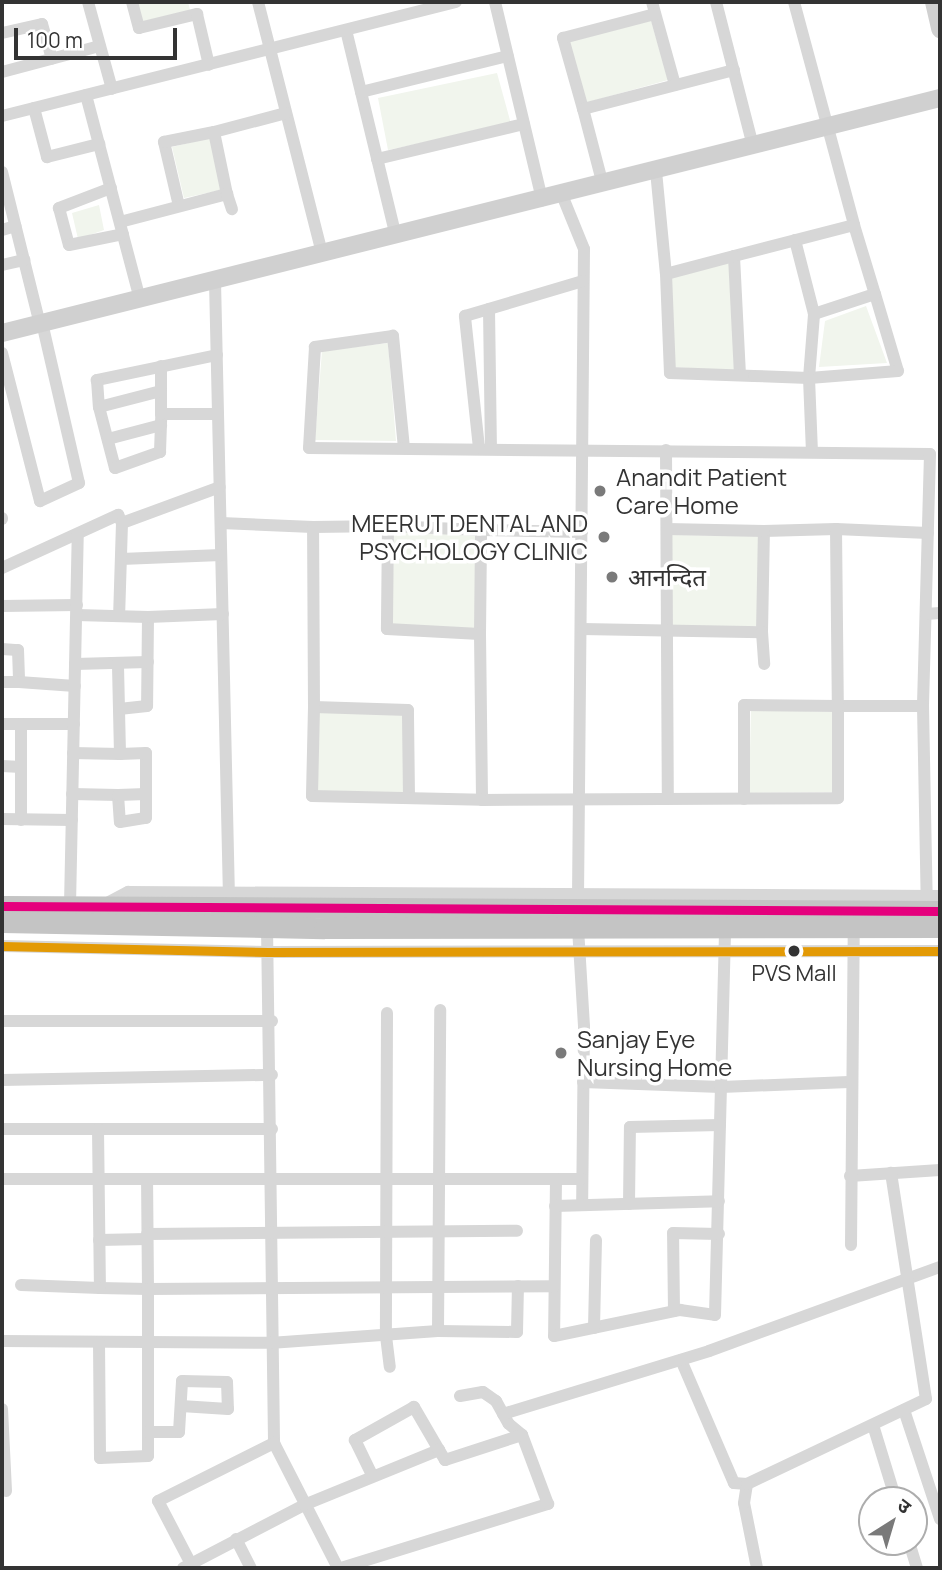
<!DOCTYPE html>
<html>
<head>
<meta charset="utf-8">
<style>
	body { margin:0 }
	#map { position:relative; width:942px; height:1570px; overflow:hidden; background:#fff; font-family:Manrope,"Noto Sans Devanagari",sans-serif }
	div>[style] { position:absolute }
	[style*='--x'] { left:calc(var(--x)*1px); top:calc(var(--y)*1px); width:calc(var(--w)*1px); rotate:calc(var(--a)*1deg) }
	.green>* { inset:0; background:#f1f5ed }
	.street>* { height:12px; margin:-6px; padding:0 6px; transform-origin:6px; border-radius:6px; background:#d7d7d7 }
	.secondary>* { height:18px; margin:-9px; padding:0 9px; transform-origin:9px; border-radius:9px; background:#d0d0d0 }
	.highway>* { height:21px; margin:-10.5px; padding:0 10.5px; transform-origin:10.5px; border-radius:10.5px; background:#c4c4c4 }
	.bus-1>* { height:9px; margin:-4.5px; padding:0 4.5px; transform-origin:4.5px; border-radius:4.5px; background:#e5007d }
	.bus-2>* { height:9px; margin:-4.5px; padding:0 4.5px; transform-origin:4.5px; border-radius:4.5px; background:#e39a05 }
	.dots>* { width:19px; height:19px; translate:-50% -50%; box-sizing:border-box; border:4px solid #fff; border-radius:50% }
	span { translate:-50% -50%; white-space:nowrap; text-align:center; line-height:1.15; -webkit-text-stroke:7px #fff; paint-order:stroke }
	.bus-label { font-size:22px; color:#333 }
	.poi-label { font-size:24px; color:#333 }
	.left { translate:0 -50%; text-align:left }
	.right { translate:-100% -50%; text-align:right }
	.frame { position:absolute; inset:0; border:4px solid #333; pointer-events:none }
	.north { position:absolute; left:858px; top:1486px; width:70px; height:70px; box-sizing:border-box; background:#fff; border:2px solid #adadad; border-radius:50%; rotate:37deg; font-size:19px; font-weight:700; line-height:28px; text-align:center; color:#333 }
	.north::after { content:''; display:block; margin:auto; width:24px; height:32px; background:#7a7a7a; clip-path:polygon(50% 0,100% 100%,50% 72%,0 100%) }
	.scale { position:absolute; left:14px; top:28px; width:163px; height:32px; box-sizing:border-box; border:4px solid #333; border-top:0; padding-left:9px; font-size:21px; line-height:24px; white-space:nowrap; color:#333; -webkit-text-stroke:5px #fff; paint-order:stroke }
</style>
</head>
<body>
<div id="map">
	<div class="green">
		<i style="clip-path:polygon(137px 2px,188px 2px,190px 10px,141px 22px)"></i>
		<i style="clip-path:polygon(651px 20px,668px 80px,585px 103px,568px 41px)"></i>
		<i style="clip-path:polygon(497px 73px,511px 124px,388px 150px,378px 98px)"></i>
		<i style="clip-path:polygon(210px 138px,221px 190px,184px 198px,172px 147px)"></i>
		<i style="clip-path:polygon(99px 205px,104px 230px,78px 239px,72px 213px)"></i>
		<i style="clip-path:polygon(729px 263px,736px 371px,673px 367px,671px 277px)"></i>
		<i style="clip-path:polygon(866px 306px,887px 363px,819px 367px,825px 321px)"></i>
		<i style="clip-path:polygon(388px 343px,396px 441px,315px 440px,322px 351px)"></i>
		<i style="clip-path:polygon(394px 532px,476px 535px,475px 629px,392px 625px)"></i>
		<i style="clip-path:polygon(672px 535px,758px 536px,758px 626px,671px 629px)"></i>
		<i style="clip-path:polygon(751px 709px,832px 712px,833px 792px,749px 793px)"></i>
		<i style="clip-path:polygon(318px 711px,403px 715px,403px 794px,316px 791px)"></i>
	</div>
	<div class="street">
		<i style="--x:88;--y:2;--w:90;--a:74.6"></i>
		<i style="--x:132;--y:2;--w:27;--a:75"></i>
		<i style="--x:139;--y:28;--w:60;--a:-13.6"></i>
		<i style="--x:197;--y:14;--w:52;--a:76.8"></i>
		<i style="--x:258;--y:2;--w:256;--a:75.7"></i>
		<i style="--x:495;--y:2;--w:204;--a:76.6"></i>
		<i style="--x:652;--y:2;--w:86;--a:74.5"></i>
		<i style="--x:716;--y:2;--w:149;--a:75.6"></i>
		<i style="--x:794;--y:2;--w:231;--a:74.9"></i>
		<i style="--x:346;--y:30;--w:209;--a:76.4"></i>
		<i style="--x:2;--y:33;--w:41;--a:-12.7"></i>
		<i style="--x:42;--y:24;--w:36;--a:74"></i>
		<i style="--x:2;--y:72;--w:101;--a:-14.9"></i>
		<i style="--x:361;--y:92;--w:151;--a:-13.8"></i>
		<i style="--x:86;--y:95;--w:211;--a:75.2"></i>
		<i style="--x:34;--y:108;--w:51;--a:75.1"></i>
		<i style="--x:47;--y:157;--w:54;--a:-14"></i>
		<i style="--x:583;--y:109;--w:74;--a:-105.7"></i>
		<i style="--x:563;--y:38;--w:95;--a:-14.6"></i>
		<i style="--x:2;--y:116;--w:468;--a:-14.1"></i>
		<i style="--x:214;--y:132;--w:74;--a:-14.8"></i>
		<i style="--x:377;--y:159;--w:151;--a:-13.4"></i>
		<i style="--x:656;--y:171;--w:103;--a:84.5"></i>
		<i style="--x:2;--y:172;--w:157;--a:76"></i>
		<i style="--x:603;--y:185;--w:79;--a:-104.7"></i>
		<i style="--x:583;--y:109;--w:156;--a:-14.5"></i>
		<i style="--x:111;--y:188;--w:56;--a:159"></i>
		<i style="--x:59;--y:208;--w:38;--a:75"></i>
		<i style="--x:69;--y:245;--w:55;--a:-11.5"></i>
		<i style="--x:562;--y:195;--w:58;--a:67.8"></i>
		<i style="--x:584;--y:249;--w:652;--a:90.53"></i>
		<i style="--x:179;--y:206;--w:66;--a:-103.2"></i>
		<i style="--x:164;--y:142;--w:51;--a:-11.3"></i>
		<i style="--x:214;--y:132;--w:63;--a:78.2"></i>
		<i style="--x:120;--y:222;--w:111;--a:-14.7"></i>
		<i style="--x:227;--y:194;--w:16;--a:72"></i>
		<i style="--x:2;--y:230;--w:14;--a:-17"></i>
		<i style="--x:795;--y:240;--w:76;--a:75.6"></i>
		<i style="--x:734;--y:256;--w:124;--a:-14.5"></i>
		<i style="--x:854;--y:225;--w:72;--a:73.1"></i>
		<i style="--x:2;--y:265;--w:23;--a:-13"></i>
		<i style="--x:215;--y:281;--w:618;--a:88.7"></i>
		<i style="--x:875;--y:294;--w:80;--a:73.4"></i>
		<i style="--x:898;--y:371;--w:89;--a:175.5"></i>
		<i style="--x:809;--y:378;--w:64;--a:-85.5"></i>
		<i style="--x:814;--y:314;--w:64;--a:-18.2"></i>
		<i style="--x:489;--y:309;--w:139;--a:89.2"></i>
		<i style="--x:2;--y:353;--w:153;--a:75.6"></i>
		<i style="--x:40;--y:501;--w:43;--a:-24.8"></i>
		<i style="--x:79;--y:483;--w:164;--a:-103"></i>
		<i style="--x:217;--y:355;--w:123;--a:168.2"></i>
		<i style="--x:97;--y:380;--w:27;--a:86"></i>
		<i style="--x:99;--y:407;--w:63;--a:75.3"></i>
		<i style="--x:115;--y:468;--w:48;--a:-19.6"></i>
		<i style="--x:160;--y:452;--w:38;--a:-88"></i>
		<i style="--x:161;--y:414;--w:57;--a:0"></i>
		<i style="--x:161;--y:366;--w:48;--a:90"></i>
		<i style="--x:740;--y:375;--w:119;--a:-92.9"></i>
		<i style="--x:734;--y:256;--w:70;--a:165.2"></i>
		<i style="--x:666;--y:274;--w:99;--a:87.7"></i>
		<i style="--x:670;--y:373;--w:84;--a:2"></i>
		<i style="--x:754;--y:376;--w:55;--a:2.1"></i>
		<i style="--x:809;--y:378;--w:74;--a:87.7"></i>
		<i style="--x:99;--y:407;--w:64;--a:-14.5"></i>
		<i style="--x:108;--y:439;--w:55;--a:-14.8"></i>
		<i style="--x:404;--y:448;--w:113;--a:-95.6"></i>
		<i style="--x:393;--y:336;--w:79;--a:172"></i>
		<i style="--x:315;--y:347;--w:101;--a:93.4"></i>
		<i style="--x:309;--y:448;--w:621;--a:0.55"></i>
		<i style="--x:930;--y:454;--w:252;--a:91.6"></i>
		<i style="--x:923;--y:706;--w:205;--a:88.9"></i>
		<i style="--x:479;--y:448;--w:133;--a:-96.1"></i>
		<i style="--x:465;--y:316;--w:123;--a:-16.5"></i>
		<i style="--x:666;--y:450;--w:349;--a:89.7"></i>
		<i style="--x:2;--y:518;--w:1;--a:90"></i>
		<i style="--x:122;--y:523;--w:104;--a:-20.2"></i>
		<i style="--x:221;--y:523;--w:92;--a:2.5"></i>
		<i style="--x:836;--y:529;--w:92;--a:2.5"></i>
		<i style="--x:481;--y:530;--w:101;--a:1.1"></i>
		<i style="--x:764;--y:531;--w:72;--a:-1.6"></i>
		<i style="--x:836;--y:529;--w:177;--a:89.4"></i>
		<i style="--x:838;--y:706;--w:85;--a:0"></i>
		<i style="--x:121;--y:559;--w:100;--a:-2.3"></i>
		<i style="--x:2;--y:568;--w:128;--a:-24.6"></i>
		<i style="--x:118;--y:515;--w:9;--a:63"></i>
		<i style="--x:122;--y:523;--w:93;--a:91.8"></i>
		<i style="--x:2;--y:606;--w:75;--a:-0.8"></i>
		<i style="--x:926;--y:614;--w:14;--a:-4"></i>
		<i style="--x:77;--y:615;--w:71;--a:1.6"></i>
		<i style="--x:148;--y:617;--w:89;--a:90.6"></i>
		<i style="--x:147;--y:706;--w:28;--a:174"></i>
		<i style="--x:148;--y:617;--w:75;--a:-2.3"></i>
		<i style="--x:582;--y:629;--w:180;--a:1"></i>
		<i style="--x:762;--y:632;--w:101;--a:-88.9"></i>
		<i style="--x:764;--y:531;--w:97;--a:-178.8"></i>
		<i style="--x:762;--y:632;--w:32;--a:86"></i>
		<i style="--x:480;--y:634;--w:104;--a:-89.4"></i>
		<i style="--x:481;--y:530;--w:93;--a:-177.5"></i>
		<i style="--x:388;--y:526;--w:103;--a:90.6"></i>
		<i style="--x:387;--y:629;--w:93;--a:3.1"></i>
		<i style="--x:480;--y:634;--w:166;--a:89.3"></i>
		<i style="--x:482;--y:800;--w:356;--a:-0.3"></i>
		<i style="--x:838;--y:798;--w:92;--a:-90"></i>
		<i style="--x:838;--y:706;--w:94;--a:-179.4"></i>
		<i style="--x:744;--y:705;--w:94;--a:90"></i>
		<i style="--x:2;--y:649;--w:16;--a:4"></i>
		<i style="--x:18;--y:650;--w:32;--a:88"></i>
		<i style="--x:19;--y:682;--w:17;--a:180"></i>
		<i style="--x:75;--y:664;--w:73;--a:-1.6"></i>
		<i style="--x:19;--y:682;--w:56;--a:4.1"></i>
		<i style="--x:314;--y:707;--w:180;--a:-90.3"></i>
		<i style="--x:313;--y:527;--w:75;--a:-0.8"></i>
		<i style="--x:2;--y:724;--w:72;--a:0"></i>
		<i style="--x:73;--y:753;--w:47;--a:1.2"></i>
		<i style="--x:2;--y:766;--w:19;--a:3"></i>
		<i style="--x:72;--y:794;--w:46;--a:1.2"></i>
		<i style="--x:118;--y:795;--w:27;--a:86"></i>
		<i style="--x:120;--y:822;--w:26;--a:-9"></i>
		<i style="--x:146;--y:818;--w:65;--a:-90"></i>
		<i style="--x:146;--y:753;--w:26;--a:178"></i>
		<i style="--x:120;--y:754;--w:91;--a:-91.3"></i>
		<i style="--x:118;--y:795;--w:28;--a:-2"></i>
		<i style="--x:409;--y:798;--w:88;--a:-90.7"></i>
		<i style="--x:408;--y:710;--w:94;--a:-178.2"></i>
		<i style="--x:314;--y:707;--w:89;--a:91.3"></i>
		<i style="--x:312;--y:796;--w:170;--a:1.3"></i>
		<i style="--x:2;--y:819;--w:70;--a:0.8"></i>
		<i style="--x:21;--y:820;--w:96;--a:-90"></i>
		<i style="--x:107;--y:903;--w:24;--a:-28"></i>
		<i style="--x:128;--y:892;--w:812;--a:0.28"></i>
		<i style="--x:70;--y:905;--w:371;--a:-88.8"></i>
		<i style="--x:267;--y:926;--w:517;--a:89.22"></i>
		<i style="--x:274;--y:1443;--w:140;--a:62.9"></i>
		<i style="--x:578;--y:928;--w:99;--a:86.5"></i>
		<i style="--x:584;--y:1027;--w:178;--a:90.6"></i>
		<i style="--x:2;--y:946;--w:266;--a:1.3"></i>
		<i style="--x:268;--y:952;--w:672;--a:-0.09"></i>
		<i style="--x:387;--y:1013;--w:323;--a:90.2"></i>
		<i style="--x:386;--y:1336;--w:31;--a:83"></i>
		<i style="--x:2;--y:1021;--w:270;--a:0"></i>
		<i style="--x:2;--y:1080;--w:270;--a:-1.1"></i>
		<i style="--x:583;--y:1082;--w:138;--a:2.1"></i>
		<i style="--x:721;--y:1087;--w:128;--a:-2.2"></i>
		<i style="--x:2;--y:1129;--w:270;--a:0"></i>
		<i style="--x:98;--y:1129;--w:159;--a:89.3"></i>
		<i style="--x:100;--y:1288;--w:48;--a:1.2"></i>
		<i style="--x:148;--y:1289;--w:110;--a:-90.5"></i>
		<i style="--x:850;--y:1176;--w:90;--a:-3.8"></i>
		<i style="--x:2;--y:1179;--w:579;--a:0"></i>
		<i style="--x:556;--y:1179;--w:157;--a:90.7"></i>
		<i style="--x:554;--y:1336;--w:129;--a:-11.7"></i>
		<i style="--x:680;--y:1310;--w:35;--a:8"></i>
		<i style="--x:715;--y:1315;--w:388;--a:-88.5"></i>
		<i style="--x:629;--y:1204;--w:77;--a:-89.3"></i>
		<i style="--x:630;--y:1127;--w:90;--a:-1.3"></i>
		<i style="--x:555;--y:1206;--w:164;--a:-1.7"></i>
		<i style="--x:147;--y:1234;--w:370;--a:-0.5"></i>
		<i style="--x:99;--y:1240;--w:48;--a:-1.2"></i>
		<i style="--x:851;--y:1245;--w:318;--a:-89.5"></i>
		<i style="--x:21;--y:1285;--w:79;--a:2.2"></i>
		<i style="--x:674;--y:1311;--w:78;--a:-90.7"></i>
		<i style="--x:673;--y:1233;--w:46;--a:1.2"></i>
		<i style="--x:594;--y:1328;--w:88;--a:-88.7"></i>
		<i style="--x:438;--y:1331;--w:321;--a:-89.6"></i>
		<i style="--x:2;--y:1341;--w:268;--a:0.4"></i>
		<i style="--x:270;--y:1343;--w:168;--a:-4.1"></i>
		<i style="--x:438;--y:1331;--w:79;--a:0.7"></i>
		<i style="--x:517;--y:1332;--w:46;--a:-88.8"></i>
		<i style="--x:99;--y:1342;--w:116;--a:89.5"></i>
		<i style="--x:100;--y:1458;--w:48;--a:-2.4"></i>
		<i style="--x:148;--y:1456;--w:167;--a:-90"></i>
		<i style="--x:148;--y:1289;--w:406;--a:-0.4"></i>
		<i style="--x:681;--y:1360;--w:134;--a:66.7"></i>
		<i style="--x:734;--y:1483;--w:13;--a:4"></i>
		<i style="--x:460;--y:1396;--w:23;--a:-10"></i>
		<i style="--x:483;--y:1392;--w:16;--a:35"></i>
		<i style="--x:496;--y:1401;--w:26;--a:61"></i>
		<i style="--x:509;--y:1424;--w:17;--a:40"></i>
		<i style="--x:2;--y:1409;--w:82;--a:87.2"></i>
		<i style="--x:904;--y:1410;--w:115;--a:71.7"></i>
		<i style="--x:503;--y:1414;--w:215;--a:-17"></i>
		<i style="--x:709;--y:1351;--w:246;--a:-20"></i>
		<i style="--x:873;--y:1425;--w:78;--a:73"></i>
		<i style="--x:148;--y:1432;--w:31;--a:0"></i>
		<i style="--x:179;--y:1432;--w:51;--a:-86.6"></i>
		<i style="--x:182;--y:1381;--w:45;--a:1.3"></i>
		<i style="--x:227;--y:1382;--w:27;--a:88"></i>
		<i style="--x:228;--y:1409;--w:47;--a:-176.3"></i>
		<i style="--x:236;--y:1539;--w:33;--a:63"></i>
		<i style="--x:909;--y:1542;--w:27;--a:73"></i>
		<i style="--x:191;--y:1564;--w:71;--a:-117.6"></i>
		<i style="--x:158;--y:1501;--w:130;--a:-26.6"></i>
		<i style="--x:183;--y:1568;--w:136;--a:-27.5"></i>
		<i style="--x:304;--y:1505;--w:146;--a:-22.2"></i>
		<i style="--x:439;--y:1450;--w:50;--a:-120.2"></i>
		<i style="--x:414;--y:1407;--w:68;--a:150.8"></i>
		<i style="--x:355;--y:1440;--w:39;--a:64"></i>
		<i style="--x:341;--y:1568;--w:217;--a:-17.2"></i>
		<i style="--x:548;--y:1504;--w:74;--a:-110.6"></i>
		<i style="--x:522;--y:1435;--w:81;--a:162"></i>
		<i style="--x:445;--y:1460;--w:12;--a:-121"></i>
		<i style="--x:757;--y:1568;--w:66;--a:-101.3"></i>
		<i style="--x:744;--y:1503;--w:19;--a:-81"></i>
		<i style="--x:747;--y:1484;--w:198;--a:-25.4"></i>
		<i style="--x:926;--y:1399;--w:229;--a:-98.8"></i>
	</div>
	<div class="secondary">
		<i style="--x:934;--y:2;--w:28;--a:77"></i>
		<i style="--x:2;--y:333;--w:967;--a:-14.06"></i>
	</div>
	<div class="highway">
		<i style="--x:2;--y:906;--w:938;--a:0.31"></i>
		<i style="--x:2;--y:922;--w:322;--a:1.1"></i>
		<i style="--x:324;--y:928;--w:616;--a:-0.09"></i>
	</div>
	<div class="bus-1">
		<i style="--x:2;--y:906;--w:938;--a:0.31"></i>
	</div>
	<div class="bus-2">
		<i style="--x:2;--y:946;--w:266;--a:1.3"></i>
		<i style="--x:268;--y:952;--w:672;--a:-0.09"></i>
	</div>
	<div class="dots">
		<i style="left:600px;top:491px;background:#7a7a7a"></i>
		<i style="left:604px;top:537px;background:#7a7a7a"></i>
		<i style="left:612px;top:577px;background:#7a7a7a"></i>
		<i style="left:794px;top:951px;background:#333"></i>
		<i style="left:561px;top:1053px;background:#7a7a7a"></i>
	</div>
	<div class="bus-label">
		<span style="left:794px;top:974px">PVS Mall</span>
	</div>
	<div class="poi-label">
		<span class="left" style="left:616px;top:491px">Anandit Patient<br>Care Home</span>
		<span class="right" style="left:588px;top:537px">MEERUT DENTAL AND<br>PSYCHOLOGY CLINIC</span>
		<span class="left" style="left:628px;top:577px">आनन्दित</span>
		<span class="left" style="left:577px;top:1053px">Sanjay Eye<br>Nursing Home</span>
	</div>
	<div class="frame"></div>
	<div class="north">उ</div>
	<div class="scale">100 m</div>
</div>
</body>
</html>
